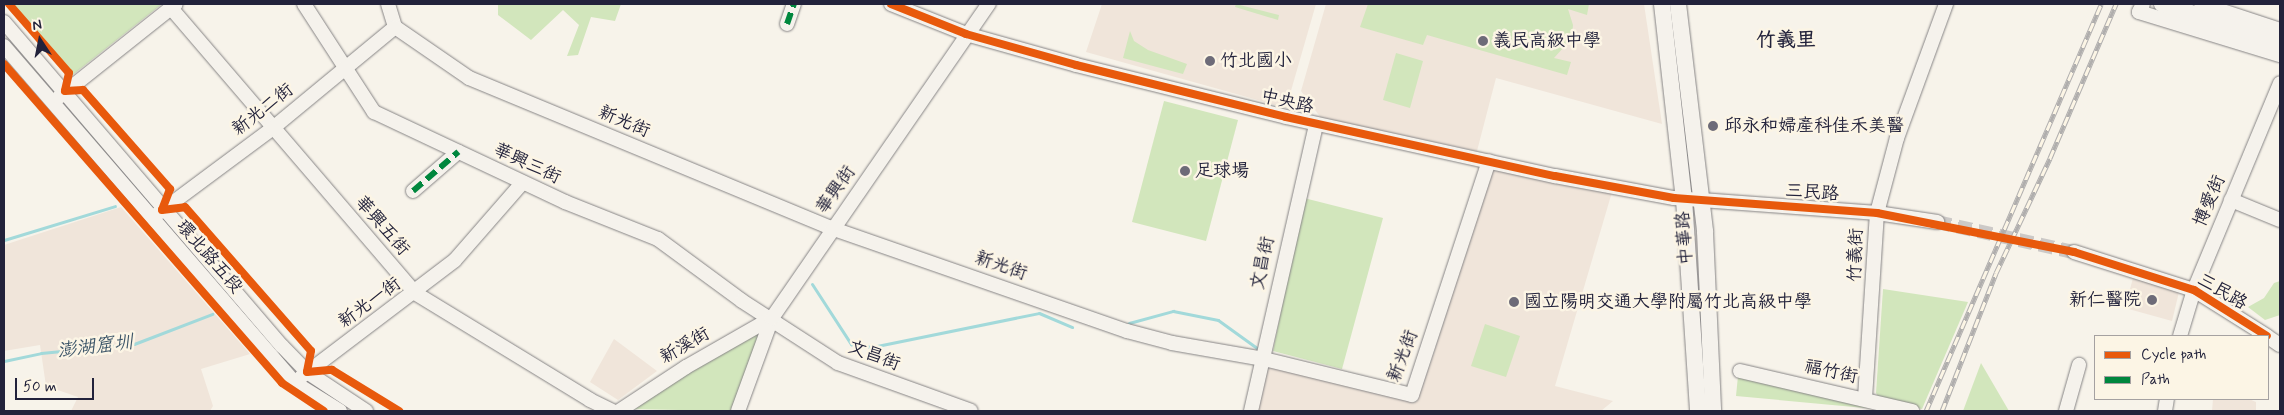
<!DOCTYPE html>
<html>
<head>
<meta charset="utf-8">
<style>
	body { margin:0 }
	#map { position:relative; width:2284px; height:415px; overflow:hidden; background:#f7f3ea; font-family:Mynerve,"LXGW WenKai TC",sans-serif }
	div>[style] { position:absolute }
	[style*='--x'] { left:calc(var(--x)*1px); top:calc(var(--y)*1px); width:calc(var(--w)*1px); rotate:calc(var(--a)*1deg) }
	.built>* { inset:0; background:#f0e5da }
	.green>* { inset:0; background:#d2e6bc }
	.stream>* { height:3px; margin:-1.5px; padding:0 1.5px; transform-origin:1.5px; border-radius:1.5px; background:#a2d9da }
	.minor-tunnel>* { height:14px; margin-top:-7px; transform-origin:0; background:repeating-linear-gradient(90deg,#ccc9c7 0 14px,transparent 0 21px) }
	.roads { filter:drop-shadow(0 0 1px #868485) drop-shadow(0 0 1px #868485) }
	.minor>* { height:14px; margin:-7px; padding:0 7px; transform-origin:7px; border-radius:7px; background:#f5f2ec }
	.major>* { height:16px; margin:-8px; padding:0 8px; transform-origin:8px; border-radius:8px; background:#f5f2ec }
	.rail>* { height:5px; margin-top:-2.5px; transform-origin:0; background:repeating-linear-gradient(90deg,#fcf5e5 0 9px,#b0aead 0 18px); box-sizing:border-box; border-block:1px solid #b0aead }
	.quiet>* { height:6px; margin-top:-3px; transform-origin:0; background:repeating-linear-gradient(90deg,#00873e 0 12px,transparent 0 18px) }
	.cycleway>* { height:8px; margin:-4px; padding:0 4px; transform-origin:4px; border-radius:4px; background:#e8590c }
	.dots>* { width:14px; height:14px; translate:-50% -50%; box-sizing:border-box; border:2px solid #fcf5e5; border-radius:50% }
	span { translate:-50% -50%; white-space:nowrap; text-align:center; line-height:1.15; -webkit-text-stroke:5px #fcf5e5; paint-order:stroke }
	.poi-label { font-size:18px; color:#22223b }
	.left { translate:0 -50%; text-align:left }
	.right { translate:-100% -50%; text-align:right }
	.street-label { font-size:18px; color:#22223b }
	.water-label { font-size:19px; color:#3d5669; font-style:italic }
	.quarter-label { font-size:20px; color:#22223b; font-weight:700 }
	.frame { position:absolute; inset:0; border:5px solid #22223b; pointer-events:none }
	.legend { position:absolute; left:2094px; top:335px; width:175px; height:65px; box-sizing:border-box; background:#fcf5e5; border:1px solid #a5a1a1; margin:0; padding:6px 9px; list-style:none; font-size:15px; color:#22223b }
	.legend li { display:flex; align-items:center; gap:10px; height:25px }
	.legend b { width:25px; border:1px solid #a5a1a1 }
	.north { position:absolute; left:15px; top:15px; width:50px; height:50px; -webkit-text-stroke:4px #fcf5e5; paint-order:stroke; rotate:349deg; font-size:14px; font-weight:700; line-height:20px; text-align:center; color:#22223b }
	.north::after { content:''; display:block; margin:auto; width:18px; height:22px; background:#22223b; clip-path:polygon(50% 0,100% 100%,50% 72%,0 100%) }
	.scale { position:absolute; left:15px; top:378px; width:79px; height:22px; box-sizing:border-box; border:2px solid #22223b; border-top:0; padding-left:6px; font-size:15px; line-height:18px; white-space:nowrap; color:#22223b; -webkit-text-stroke:4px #fcf5e5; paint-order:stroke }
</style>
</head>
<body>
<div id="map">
	<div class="built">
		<i style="clip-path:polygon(1102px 4px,1316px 4px,1286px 108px,1086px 52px)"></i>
		<i style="clip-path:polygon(1326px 4px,1644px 4px,1662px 124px,1496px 78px,1477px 151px,1321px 118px,1301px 91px)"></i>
		<i style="clip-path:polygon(1492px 165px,1612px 192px,1555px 386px,1613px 401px,1601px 411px,1256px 411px,1269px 365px,1416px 400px,1430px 365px)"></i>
		<i style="clip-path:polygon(121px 207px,250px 354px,201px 369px,213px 406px,210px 411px,71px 411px,78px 397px,46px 386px,40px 345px,4px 351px,4px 245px)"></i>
		<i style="clip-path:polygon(2133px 278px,2179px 292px,2172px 321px,2125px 308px)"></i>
		<i style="clip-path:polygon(614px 339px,657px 371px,618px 400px,590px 382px)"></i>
		<i style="clip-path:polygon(2213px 399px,2249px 399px,2256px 402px,2256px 411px,2212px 411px)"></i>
	</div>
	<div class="green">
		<i style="clip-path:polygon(8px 4px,162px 4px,70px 77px)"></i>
		<i style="clip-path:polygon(498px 4px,621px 4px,615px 21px,591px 17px,578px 55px,567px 56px,579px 25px,563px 10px,531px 40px,498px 15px)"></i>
		<i style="clip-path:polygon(1236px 4px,1279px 15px,1278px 20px,1235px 7px)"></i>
		<i style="clip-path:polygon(1368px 4px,1589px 4px,1587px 15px,1568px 9px,1573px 25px,1572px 38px,1554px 58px,1571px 62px,1567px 75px,1427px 35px,1423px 45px,1360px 27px)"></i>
		<i style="clip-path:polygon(1130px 31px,1134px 41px,1148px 50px,1187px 64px,1183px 74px,1123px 58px)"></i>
		<i style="clip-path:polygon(1396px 53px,1423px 61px,1410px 108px,1383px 100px)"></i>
		<i style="clip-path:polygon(1164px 101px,1238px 120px,1206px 241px,1132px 222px)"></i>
		<i style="clip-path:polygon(1304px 198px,1383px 218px,1342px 369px,1273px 351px)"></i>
		<i style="clip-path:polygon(2280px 281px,2280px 315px,2265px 320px,2248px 307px,2264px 298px,2274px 283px)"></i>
		<i style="clip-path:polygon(1883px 289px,1968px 302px,1922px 409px,1880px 400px,1876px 393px)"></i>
		<i style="clip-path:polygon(1485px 324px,1520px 336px,1506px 377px,1471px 366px)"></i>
		<i style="clip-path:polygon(762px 329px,731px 411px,628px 409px)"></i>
		<i style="clip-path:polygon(1981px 363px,2009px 411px,1963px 411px)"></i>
		<i style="clip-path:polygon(1738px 376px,1897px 411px,1736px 396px)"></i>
	</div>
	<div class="stream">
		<i style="--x:4;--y:240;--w:116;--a:-17"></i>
		<i style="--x:812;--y:284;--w:72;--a:57"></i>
		<i style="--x:851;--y:344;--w:21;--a:8"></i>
		<i style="--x:872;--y:347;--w:170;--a:-11.5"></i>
		<i style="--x:1039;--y:313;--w:36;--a:23"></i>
		<i style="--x:1129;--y:323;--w:46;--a:-15.3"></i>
		<i style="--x:1173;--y:311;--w:46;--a:11.3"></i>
		<i style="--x:1218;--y:320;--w:53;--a:35.8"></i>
		<i style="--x:4;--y:361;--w:38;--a:-12"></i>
		<i style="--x:41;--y:353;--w:93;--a:-5.5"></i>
		<i style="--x:134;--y:344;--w:84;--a:-21"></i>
	</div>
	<div class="minor-tunnel">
		<i style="--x:1937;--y:222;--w:140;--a:12.4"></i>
	</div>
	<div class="roads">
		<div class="minor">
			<i style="--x:304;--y:4;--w:129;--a:57.1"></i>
			<i style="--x:374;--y:112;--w:211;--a:25.2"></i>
			<i style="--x:565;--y:202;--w:100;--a:21.7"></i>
			<i style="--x:658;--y:239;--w:104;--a:36.4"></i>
			<i style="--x:742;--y:301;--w:114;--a:32.9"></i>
			<i style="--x:838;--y:363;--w:141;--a:19.8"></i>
			<i style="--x:388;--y:4;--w:24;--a:73"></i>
			<i style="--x:395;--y:27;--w:90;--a:34.6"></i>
			<i style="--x:469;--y:78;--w:389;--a:22.5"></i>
			<i style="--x:828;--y:227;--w:317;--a:19.2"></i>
			<i style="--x:1127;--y:331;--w:47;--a:14.9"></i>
			<i style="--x:1172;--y:343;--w:93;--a:9.9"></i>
			<i style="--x:1264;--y:359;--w:152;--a:13.7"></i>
			<i style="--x:1412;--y:395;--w:246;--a:-71.8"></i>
			<i style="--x:891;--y:4;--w:81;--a:21.8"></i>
			<i style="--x:966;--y:34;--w:114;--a:15.7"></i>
			<i style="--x:1076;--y:65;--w:216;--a:13.9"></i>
			<i style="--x:1286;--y:117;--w:275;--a:12.4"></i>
			<i style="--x:1555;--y:176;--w:121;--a:10.5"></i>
			<i style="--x:1674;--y:198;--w:204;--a:4.2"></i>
			<i style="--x:1877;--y:213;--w:61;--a:8.5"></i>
			<i style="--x:2143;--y:4;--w:9;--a:117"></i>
			<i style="--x:2139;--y:12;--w:147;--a:17"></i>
			<i style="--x:2201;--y:4;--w:83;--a:18.2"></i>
			<i style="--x:171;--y:8;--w:375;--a:49.4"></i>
			<i style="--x:415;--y:293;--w:205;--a:31.4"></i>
			<i style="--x:590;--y:400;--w:25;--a:26"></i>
			<i style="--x:4;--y:22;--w:427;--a:49.4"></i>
			<i style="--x:282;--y:346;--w:36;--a:46"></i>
			<i style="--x:307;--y:372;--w:71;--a:33.5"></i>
			<i style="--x:787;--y:24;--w:21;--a:-71"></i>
			<i style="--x:4;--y:46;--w:445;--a:49.2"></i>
			<i style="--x:295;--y:383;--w:53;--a:31.9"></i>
			<i style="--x:59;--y:97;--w:149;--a:-38.5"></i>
			<i style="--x:413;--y:191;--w:60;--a:-40.9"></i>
			<i style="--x:2231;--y:200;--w:53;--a:22.2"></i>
			<i style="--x:156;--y:215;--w:146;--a:-36.6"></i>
			<i style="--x:273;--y:128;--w:158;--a:-39.6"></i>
			<i style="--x:2074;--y:252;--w:126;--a:17.6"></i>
			<i style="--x:2194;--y:290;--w:86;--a:32.2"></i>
			<i style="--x:2180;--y:336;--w:48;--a:-73.1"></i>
			<i style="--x:2194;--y:290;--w:224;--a:-67.4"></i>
			<i style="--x:2268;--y:337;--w:14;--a:34"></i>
			<i style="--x:1740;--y:371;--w:177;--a:13.1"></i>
			<i style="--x:301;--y:377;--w:193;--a:-37.2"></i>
			<i style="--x:455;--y:260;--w:103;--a:-48.9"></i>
			<i style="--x:1865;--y:398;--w:185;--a:-86.3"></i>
			<i style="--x:1877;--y:213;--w:78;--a:-75.1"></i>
			<i style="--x:1897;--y:138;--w:143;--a:-69.9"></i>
			<i style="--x:619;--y:411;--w:80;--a:-33.3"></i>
			<i style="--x:686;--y:367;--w:99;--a:-29.7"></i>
			<i style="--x:738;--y:411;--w:99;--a:-69.9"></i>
			<i style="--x:772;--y:318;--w:382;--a:-55.4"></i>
			<i style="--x:1251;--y:411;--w:294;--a:-77.2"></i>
			<i style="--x:2066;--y:411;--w:48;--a:-74.2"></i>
			<i style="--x:2165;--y:411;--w:12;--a:-81"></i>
		</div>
		<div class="major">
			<i style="--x:1662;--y:4;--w:196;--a:83.6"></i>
			<i style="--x:1684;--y:199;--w:212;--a:86.2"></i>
			<i style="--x:1678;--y:4;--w:230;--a:83.2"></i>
			<i style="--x:1705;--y:232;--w:179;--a:87.4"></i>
			<i style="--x:2162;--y:4;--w:124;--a:17.4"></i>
		</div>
	</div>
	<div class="rail">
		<i style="--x:1926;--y:411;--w:443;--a:-66.7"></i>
		<i style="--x:1942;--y:411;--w:148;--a:-68.6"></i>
		<i style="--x:1996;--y:273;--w:127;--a:-64.8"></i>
		<i style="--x:2050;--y:158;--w:168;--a:-66.8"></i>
	</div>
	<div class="quiet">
		<i style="--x:787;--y:24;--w:21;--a:-71"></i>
		<i style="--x:413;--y:191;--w:60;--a:-40.9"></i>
	</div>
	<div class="cycleway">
		<i style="--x:9;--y:4;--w:91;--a:49"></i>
		<i style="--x:69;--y:73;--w:18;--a:103"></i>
		<i style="--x:65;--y:91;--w:18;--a:-3"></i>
		<i style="--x:83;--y:90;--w:132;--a:48.7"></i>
		<i style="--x:170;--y:189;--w:22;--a:111"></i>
		<i style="--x:162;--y:210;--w:23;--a:-7"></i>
		<i style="--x:185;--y:207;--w:191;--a:48.8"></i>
		<i style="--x:311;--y:351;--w:21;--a:101"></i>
		<i style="--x:307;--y:372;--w:25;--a:-5"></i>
		<i style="--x:332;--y:370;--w:79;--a:31.5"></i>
		<i style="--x:891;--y:4;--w:81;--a:21.8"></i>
		<i style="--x:966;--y:34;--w:114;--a:15.7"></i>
		<i style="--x:1076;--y:65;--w:216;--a:13.9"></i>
		<i style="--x:1286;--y:117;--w:275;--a:12.4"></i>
		<i style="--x:1555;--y:176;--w:121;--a:10.5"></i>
		<i style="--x:1674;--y:198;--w:204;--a:4.2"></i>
		<i style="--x:1877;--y:213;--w:201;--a:11.2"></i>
		<i style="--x:2074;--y:252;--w:126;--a:17.6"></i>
		<i style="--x:2194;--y:290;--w:86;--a:32.2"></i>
		<i style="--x:4;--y:64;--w:423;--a:48.9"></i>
		<i style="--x:282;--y:383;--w:50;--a:33.7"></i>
	</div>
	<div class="dots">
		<i style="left:1483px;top:41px;background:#6d6b78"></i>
		<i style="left:1210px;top:61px;background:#6d6b78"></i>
		<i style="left:1713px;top:126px;background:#6d6b78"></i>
		<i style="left:1185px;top:171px;background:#6d6b78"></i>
		<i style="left:2152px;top:300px;background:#6d6b78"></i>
		<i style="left:1514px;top:302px;background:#6d6b78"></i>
	</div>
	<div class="poi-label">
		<span class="left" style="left:1493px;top:41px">義民高級中學</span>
		<span class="left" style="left:1220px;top:61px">竹北國小</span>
		<span class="left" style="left:1724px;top:126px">邱永和婦產科佳禾美醫</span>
		<span class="left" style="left:1195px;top:171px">足球場</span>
		<span class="right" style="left:2141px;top:300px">新仁醫院</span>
		<span class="left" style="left:1524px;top:302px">國立陽明交通大學附屬竹北高級中學</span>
	</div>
	<div class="street-label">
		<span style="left:1287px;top:102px;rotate:13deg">中央路</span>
		<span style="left:263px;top:110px;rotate:-38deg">新光二街</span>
		<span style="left:624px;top:122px;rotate:23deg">新光街</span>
		<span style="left:527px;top:164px;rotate:25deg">華興三街</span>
		<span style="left:836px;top:190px;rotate:-55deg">華興街</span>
		<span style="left:1812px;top:193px;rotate:4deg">三民路</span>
		<span style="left:2210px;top:201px;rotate:-67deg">博愛街</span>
		<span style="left:382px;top:226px;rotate:49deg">華興五街</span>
		<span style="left:1685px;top:238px;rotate:-94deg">中華路</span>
		<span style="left:1856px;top:255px;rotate:-88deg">竹義街</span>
		<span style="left:209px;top:257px;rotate:49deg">環北路五段</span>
		<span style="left:1263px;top:263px;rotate:-78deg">文昌街</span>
		<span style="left:1001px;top:266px;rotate:19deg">新光街</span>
		<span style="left:2222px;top:292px;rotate:30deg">三民路</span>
		<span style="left:370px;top:303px;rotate:-36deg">新光一街</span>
		<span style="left:685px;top:346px;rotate:-30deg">新溪街</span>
		<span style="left:874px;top:356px;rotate:21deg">文昌街</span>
		<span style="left:1403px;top:356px;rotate:-69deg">新光街</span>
		<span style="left:1831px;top:372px;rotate:12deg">福竹街</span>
	</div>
	<div class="water-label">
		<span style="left:95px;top:347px;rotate:-7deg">澎湖窟圳</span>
	</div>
	<div class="quarter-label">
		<span style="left:1786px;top:40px">竹義里</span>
	</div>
	<div class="frame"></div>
	<ul class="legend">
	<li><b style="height:6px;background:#e8590c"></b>Cycle path</li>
	<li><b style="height:6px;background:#00873e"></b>Path</li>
	</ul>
	<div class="north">N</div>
	<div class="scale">50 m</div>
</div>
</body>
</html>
